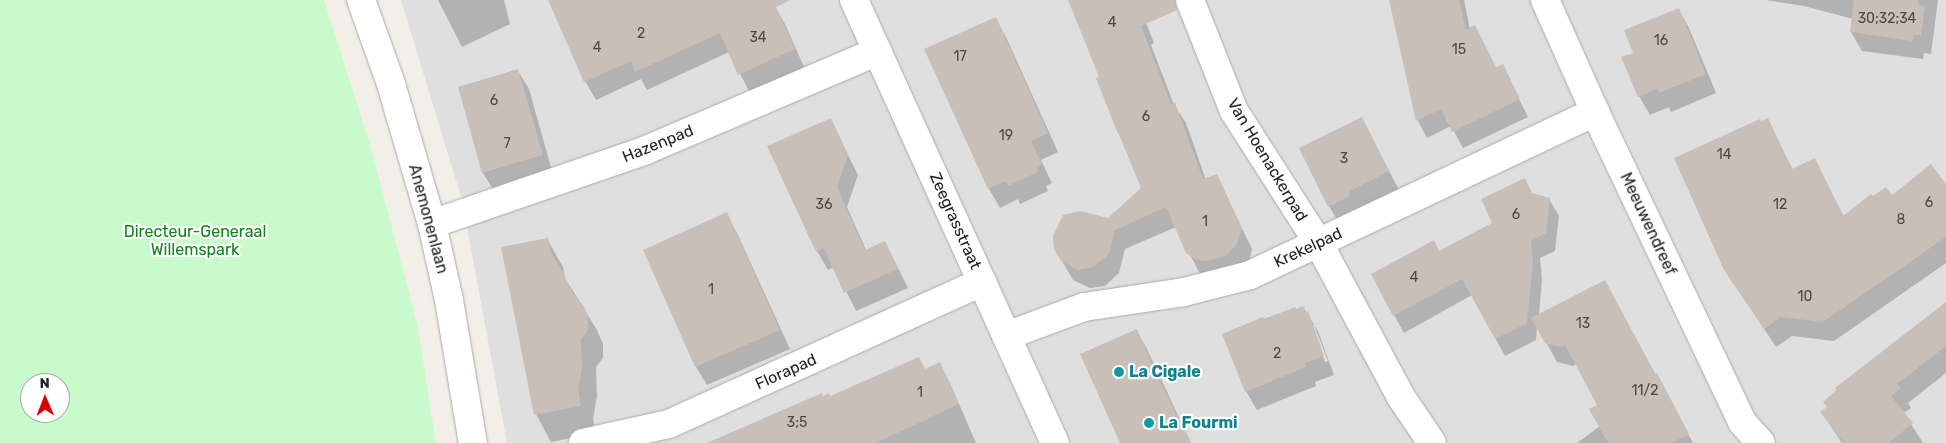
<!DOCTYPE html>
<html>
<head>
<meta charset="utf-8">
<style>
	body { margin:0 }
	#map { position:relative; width:1946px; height:443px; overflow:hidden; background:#f2efe9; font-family:Rubik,sans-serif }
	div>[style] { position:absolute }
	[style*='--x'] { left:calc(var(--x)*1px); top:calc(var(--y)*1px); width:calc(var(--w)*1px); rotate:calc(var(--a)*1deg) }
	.residential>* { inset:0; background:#e0dfdf }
	.park>* { inset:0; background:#c8facc }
	.shadow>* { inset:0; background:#0003 }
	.building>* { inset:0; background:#c7bfb8 }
	.roads { filter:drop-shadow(0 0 1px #a9a9a9) drop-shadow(0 0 1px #a9a9a9) }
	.minor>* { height:28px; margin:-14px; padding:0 14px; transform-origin:14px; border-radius:14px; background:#fff }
	.dots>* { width:14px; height:14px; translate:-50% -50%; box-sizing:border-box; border:2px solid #fff; border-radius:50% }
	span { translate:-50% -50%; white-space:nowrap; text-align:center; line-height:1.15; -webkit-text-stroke:4.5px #fff; paint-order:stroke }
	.number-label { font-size:14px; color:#4b4948 }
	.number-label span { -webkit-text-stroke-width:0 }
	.street-label { font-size:16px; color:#222 }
	.park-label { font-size:16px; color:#0c8416 }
	.culture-label { font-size:16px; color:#0d838f; font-weight:700 }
	.left { translate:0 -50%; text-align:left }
	.north { position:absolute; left:20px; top:373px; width:50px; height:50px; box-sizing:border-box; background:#fff; border:1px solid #a7a7a7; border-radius:50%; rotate:359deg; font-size:14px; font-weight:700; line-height:20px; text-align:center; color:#222 }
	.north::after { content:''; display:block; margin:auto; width:18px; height:22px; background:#d40000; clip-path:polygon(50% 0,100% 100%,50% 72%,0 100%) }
</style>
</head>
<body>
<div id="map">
	<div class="residential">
		<i style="clip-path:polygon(401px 0,1946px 0,1946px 443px,507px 443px,462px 200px)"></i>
	</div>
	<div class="park">
		<i style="clip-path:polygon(evenodd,0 0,324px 0,371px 148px,417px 323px,436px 443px,0 443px,0 0,30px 383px,60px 383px,60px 413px,30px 413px,30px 383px)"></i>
	</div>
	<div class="shadow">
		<i style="clip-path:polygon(438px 0,504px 0,510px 24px,462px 47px)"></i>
		<i style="clip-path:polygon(607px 0,767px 0,774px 6px,785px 24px,805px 69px,750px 93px,729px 52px,647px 90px,641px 79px,596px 100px,585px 81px)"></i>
		<i style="clip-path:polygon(1069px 0,1137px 0,1154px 43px,1151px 45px,1174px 105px,1186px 123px,1206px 180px,1216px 175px,1252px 249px,1250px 258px,1241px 271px,1207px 278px,1199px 272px,1176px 227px,1125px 249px,1119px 273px,1105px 286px,1090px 288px,1073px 280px,1062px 261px,1142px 189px,1119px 134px,1100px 78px)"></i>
		<i style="clip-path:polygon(1390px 0,1464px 0,1470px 29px,1475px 27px,1496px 68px,1502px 65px,1528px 117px,1463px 148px,1451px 126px,1427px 138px,1418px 121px)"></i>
		<i style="clip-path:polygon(1766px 0,1938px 0,1931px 54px,1924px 53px,1923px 59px,1862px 51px,1851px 32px,1853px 19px,1804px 6px)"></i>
		<i style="clip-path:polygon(1679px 10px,1689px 28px,1716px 93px,1671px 112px,1669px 107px,1650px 115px,1639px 96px,1634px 54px)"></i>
		<i style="clip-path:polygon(995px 18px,1006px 37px,1058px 152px,1041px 160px,1052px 183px,1046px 186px,1048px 191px,1020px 204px,1018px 199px,1000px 208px,989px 189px,926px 49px)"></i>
		<i style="clip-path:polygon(518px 71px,529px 89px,553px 174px,494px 191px,483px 173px)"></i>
		<i style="clip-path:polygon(830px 119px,858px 175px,847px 207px,866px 250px,885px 242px,908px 288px,856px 311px,834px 267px,828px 270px,817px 251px)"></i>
		<i style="clip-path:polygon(1362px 119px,1399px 190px,1340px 225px,1329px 206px)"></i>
		<i style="clip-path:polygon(1767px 120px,1793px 170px,1814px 159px,1844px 217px,1873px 198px,1892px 197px,1946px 186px,1946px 263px,1834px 341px,1792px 336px,1776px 347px,1725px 269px,1760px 123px)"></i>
		<i style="clip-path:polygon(1533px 195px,1549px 199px,1559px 216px,1555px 251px,1540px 258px,1542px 279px,1539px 315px,1615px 300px,1693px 443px,1577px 443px,1600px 426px,1599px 406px,1576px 364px,1573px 366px,1557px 362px,1537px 326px,1536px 340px,1505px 356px,1472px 295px,1404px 333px,1372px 275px,1439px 252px,1494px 224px)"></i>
		<i style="clip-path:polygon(726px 214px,737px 233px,790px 349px,707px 385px,696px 367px,645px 251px)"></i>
		<i style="clip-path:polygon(547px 239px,563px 267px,565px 278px,597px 330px,603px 344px,603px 358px,596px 367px,597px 396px,593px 419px,596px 433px,551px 442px,536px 414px)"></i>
		<i style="clip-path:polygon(1946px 303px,1946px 373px,1908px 403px,1911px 408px,1904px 413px,1923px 443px,1842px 443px,1822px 413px)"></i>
		<i style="clip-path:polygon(evenodd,1303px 307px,1318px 331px,1334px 375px,1315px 382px,1316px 386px,1257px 410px,1246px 391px,1223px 334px,1294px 308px,1296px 310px,1303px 307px,1312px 325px,1314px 325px,1328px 361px,1325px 362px,1312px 325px)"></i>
		<i style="clip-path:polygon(1136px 330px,1147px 349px,1191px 443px,1121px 443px)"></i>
		<i style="clip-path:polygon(939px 364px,950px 383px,976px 443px,713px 443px,823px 398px,830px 398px,925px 370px)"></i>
	</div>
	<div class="building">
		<i style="clip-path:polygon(548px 0,790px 0,776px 7px,795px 49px,738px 75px,720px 33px,635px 72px,631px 61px,584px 82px)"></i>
		<i style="clip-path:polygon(1068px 0,1175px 0,1177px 10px,1141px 26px,1171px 104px,1175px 103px,1203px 179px,1217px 174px,1242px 228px,1237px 244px,1226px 256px,1206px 261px,1195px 259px,1186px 253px,1166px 207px,1115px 230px,1109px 254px,1094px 267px,1078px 270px,1061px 261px,1054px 249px,1053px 236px,1063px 215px,1080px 211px,1108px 218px,1141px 188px,1119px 134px,1118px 134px,1096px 78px,1099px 77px)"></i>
		<i style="clip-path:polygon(1389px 0,1459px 0,1466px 30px,1475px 25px,1496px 67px,1503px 64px,1520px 99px,1452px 132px,1441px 109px,1416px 121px)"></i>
		<i style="clip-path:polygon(1854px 0,1918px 0,1918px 4px,1925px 6px,1921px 35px,1914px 35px,1913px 41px,1850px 32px)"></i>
		<i style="clip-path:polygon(1679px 8px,1706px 74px,1659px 93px,1657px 89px,1638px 97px,1621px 57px,1633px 53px,1624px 30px)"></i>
		<i style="clip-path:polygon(996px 17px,1048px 133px,1031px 141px,1042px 164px,1036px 167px,1038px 172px,1008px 186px,1006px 181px,988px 189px,924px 49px)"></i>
		<i style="clip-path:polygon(518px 69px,543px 155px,482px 173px,458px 87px)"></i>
		<i style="clip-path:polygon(1362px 117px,1389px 171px,1350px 191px,1348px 197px,1328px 207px,1299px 148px)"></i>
		<i style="clip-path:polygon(831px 118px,848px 155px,837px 187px,865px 250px,885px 241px,898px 269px,844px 293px,824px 248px,816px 252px,767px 146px)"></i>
		<i style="clip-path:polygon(1768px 118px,1792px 169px,1815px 158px,1843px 216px,1871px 194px,1873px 196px,1886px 187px,1892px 195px,1931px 164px,1946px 184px,1946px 237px,1823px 322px,1781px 317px,1764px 329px,1724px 270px,1674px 158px,1760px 119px,1761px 121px)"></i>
		<i style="clip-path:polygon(1525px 178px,1532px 193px,1550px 198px,1546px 233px,1531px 241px,1533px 261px,1527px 323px,1495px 339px,1462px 279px,1393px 316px,1371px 274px,1434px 240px,1439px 251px,1492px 223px,1481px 199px)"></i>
		<i style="clip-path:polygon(727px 212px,780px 330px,695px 367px,643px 250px)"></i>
		<i style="clip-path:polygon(548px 238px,551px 253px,564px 274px,573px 294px,584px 306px,588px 316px,588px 330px,581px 339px,582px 368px,578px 390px,581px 406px,534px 415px,501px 247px)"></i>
		<i style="clip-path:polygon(1605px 280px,1655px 374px,1657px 373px,1689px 434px,1671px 443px,1608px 443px,1589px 409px,1597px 405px,1565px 345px,1561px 347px,1545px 343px,1531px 318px)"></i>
		<i style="clip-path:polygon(1946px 302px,1946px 346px,1897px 384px,1901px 388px,1891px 396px,1913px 423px,1889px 443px,1844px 443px,1820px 412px,1827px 407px,1823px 402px,1836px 390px,1835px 388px)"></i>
		<i style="clip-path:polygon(1303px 306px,1305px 312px,1308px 311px,1324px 356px,1305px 363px,1306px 367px,1245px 392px,1222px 334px,1263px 317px,1264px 320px,1295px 307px,1296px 309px)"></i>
		<i style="clip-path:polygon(1137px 329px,1155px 371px,1191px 443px,1120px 443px,1080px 354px)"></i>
		<i style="clip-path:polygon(919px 357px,925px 369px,940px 362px,959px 404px,876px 443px,707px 443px,822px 393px,823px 396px,829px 393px,830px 396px)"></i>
	</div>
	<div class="roads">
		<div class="minor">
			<i style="--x:361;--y:0;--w:89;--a:70.3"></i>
			<i style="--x:391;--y:84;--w:146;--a:73.7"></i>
			<i style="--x:432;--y:224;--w:78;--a:77.4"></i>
			<i style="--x:449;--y:300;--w:145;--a:80.5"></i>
			<i style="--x:854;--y:0;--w:486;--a:65.6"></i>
			<i style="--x:1190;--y:0;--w:119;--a:68.4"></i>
			<i style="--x:1234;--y:111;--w:158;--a:57.4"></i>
			<i style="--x:1319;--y:244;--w:174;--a:61.8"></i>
			<i style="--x:1401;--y:397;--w:55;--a:56"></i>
			<i style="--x:1545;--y:0;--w:123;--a:65.9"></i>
			<i style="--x:1595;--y:112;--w:343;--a:64.6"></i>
			<i style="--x:1742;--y:422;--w:28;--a:48"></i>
			<i style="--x:432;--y:224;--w:224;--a:-19"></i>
			<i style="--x:644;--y:151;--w:254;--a:-23.1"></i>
			<i style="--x:1006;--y:336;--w:83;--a:-20.4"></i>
			<i style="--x:1084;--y:307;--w:101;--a:-8.5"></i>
			<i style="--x:1184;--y:292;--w:68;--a:-14.4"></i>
			<i style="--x:1250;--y:275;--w:382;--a:-25.3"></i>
			<i style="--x:583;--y:443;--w:88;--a:-12.5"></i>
			<i style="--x:669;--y:424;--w:344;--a:-24.4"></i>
		</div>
	</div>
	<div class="dots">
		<i style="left:1119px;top:372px;background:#0f9aa8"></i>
		<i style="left:1149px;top:423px;background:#0f9aa8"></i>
	</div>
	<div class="number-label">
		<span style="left:1887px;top:19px">30;32;34</span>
		<span style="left:1112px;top:23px">4</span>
		<span style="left:641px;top:34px">2</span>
		<span style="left:758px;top:38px">34</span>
		<span style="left:1661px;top:41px">16</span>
		<span style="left:597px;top:48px">4</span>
		<span style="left:1459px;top:50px">15</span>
		<span style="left:960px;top:57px">17</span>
		<span style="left:494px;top:101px">6</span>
		<span style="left:1146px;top:117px">6</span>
		<span style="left:1006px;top:136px">19</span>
		<span style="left:507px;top:144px">7</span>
		<span style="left:1724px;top:155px">14</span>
		<span style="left:1344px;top:159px">3</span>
		<span style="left:1929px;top:203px">6</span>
		<span style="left:824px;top:205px">36</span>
		<span style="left:1780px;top:205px">12</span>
		<span style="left:1516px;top:215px">6</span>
		<span style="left:1901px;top:220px">8</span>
		<span style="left:1205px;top:222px">1</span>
		<span style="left:1414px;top:278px">4</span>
		<span style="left:711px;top:290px">1</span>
		<span style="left:1805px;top:297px">10</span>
		<span style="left:1583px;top:324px">13</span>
		<span style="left:1277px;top:354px">2</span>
		<span style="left:1645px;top:391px">11/2</span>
		<span style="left:920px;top:393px">1</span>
		<span style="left:797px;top:423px">3;5</span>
	</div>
	<div class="street-label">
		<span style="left:658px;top:144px;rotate:-22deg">Hazenpad</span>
		<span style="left:1267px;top:160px;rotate:59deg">Van Hoenackerpad</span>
		<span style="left:428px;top:219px;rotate:75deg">Anemonenlaan</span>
		<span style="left:955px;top:221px;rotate:66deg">Zeegrasstraat</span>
		<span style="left:1648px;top:224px;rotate:65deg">Meeuwendreef</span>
		<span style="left:1308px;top:248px;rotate:-25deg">Krekelpad</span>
		<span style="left:786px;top:372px;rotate:-24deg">Florapad</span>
	</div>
	<div class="park-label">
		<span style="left:195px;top:241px">Directeur-Generaal<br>Willemspark</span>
	</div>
	<div class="culture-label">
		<span class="left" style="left:1129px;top:372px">La Cigale</span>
		<span class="left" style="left:1159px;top:423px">La Fourmi</span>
	</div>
	<div class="north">N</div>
</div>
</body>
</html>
